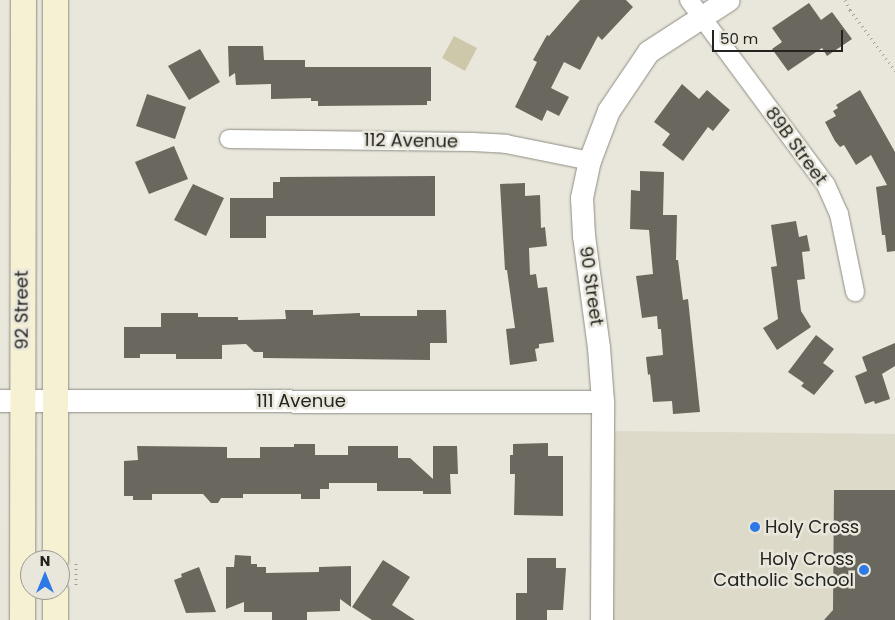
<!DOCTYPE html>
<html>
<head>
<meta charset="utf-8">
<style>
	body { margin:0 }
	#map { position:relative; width:895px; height:620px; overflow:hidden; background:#e9e7dc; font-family:Poppins,sans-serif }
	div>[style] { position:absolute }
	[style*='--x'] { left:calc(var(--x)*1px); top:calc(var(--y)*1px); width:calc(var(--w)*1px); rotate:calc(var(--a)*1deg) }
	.built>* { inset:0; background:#dedaca }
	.green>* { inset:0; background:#cec8ab }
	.building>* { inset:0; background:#69675e }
	.path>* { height:3px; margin-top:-1.5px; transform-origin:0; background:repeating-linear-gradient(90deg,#a09e96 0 1px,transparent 0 5px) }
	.roads { filter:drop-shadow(0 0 1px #8e8c83) drop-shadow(0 0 1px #8e8c83) }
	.minor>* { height:18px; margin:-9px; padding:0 9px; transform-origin:9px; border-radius:9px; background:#fff }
	.tertiary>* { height:22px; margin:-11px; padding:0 11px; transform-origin:11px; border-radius:11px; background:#fff }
	.secondary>* { height:25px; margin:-12.5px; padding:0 12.5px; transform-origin:12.5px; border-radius:12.5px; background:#f7f1d4 }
	.dots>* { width:14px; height:14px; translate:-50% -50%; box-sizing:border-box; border:2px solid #e9e7dc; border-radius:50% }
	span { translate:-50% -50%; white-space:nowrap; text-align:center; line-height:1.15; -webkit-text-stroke:5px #e9e7dc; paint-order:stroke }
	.street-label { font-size:18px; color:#24231f }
	.poi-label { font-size:18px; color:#24231f }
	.left { translate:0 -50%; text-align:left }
	.right { translate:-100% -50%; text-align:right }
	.north { position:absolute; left:20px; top:550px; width:50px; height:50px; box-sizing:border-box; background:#e9e7dc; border:1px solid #9a9990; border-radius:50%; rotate:0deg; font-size:14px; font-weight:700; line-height:20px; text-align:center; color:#24231f }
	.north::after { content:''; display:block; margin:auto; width:18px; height:22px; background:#2e79e5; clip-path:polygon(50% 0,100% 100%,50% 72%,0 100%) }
	.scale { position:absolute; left:712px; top:30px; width:131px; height:22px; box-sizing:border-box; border:2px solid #24231f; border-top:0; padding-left:6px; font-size:15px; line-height:18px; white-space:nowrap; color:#24231f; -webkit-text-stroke:4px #e9e7dc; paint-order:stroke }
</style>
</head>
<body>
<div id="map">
	<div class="built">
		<i style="clip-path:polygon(615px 431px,895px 434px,895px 620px,613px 620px)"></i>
	</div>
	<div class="green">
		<i style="clip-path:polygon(454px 36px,477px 48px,465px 71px,442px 58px)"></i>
	</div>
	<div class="building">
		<i style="clip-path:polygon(580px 0,626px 0,633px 7px,602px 40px,598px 36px,580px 70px,564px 62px,551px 88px,569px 97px,559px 116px,547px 110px,542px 121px,515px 107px,537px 62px,533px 60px,547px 35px,549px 36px)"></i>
		<i style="clip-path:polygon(809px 3px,821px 20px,832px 12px,852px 39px,827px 56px,822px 48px,788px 71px,772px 49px,782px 42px,772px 28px)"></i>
		<i style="clip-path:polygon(228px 46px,263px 46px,264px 60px,305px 60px,305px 67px,431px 67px,431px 101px,427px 101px,427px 105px,318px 106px,318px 101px,311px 101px,311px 98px,271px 99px,271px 84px,236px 85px,235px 73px,229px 77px)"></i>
		<i style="clip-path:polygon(200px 49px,220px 82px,189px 100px,168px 66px)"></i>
		<i style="clip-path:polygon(682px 84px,699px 99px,707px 90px,730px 110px,713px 131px,708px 127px,683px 161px,662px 145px,670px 134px,654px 122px)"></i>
		<i style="clip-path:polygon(860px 90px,895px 152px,895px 251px,887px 252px,885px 235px,882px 235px,876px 187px,887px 185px,871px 155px,856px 165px,844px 145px,840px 147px,835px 141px,825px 122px,836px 116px,833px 111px,838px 108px,836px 105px)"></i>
		<i style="clip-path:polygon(147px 94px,186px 107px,175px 139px,136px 126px)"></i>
		<i style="clip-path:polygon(174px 146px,188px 179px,149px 194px,135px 162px)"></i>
		<i style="clip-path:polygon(640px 171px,664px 172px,663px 215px,677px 215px,676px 260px,678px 260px,683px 300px,688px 299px,700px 412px,673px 414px,672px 401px,653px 402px,650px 374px,648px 375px,646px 357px,663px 355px,661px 329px,658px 329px,657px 316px,642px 318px,636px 276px,653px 274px,649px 230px,630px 229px,631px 190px,640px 191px)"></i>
		<i style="clip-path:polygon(435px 176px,435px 216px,266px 216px,266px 238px,230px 238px,230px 198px,273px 198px,273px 182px,280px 182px,280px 177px)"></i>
		<i style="clip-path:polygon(525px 183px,525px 196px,540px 195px,541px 228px,545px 227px,547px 246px,529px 248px,530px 275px,536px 274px,538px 288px,547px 287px,554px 342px,539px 344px,539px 348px,535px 349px,537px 361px,510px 365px,506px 329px,515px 328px,507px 270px,505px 270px,500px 184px)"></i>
		<i style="clip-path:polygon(193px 184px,224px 198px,206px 236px,174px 220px)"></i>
		<i style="clip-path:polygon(796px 221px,799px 237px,807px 235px,810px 251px,802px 252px,805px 279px,797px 280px,801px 311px,811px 327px,777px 350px,763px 328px,778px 319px,771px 267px,777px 266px,771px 225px)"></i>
		<i style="clip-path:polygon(285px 310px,313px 310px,313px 315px,360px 313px,360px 316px,417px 316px,417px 310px,446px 310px,447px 343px,430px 343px,430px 360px,263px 358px,263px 352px,254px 352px,246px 344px,222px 345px,222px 359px,176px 359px,176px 354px,140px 354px,140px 358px,124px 358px,124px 327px,161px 327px,161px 313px,198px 313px,198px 317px,238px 317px,238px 320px,286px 319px)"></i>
		<i style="clip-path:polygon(816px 335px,834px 349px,823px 363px,834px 371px,814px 395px,801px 386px,804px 383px,788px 372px)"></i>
		<i style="clip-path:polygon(895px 343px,895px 366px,882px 374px,890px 399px,875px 404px,874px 401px,865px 404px,855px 376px,867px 371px,862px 357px)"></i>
		<i style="clip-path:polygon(548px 443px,548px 456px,563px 456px,563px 516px,514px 515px,515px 474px,510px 474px,510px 455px,513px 455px,513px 444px)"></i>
		<i style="clip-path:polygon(294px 444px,315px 444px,315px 455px,348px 455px,348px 446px,398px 446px,398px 458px,410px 458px,433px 479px,433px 446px,457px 446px,458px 474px,450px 474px,451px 494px,423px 494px,423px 491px,377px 491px,377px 483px,329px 483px,329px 489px,320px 489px,320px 499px,301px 499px,301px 494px,243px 494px,243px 498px,221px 498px,218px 503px,211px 503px,203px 494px,152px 494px,152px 500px,133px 500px,133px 496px,124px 496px,124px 461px,138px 460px,137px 446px,227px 447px,227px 458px,260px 458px,260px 447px,294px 447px)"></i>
		<i style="clip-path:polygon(834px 490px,895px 490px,895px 620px,824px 620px,833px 610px)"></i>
		<i style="clip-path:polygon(235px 555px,251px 556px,251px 564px,257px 564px,257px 567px,266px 567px,266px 573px,319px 572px,319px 567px,351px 566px,351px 607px,340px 599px,340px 611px,307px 612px,307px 620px,272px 620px,272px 612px,244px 612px,244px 602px,226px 609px,226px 567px,234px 567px)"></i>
		<i style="clip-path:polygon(527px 558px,556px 558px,556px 568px,566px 568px,563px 610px,547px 610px,547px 620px,516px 620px,516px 593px,527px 593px)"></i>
		<i style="clip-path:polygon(383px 560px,410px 577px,392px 605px,415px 620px,372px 620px,352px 607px)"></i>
		<i style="clip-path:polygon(199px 567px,216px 612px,186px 613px,174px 580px,182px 577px,181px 574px)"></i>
	</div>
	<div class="path">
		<i style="--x:845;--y:0;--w:11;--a:63"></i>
		<i style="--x:850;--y:10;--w:76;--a:53.6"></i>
		<i style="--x:76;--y:563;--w:24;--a:90"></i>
	</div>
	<div class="roads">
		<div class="minor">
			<i style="--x:689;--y:0;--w:230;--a:53.5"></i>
			<i style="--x:826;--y:185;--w:32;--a:66"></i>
			<i style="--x:839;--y:214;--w:80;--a:78.4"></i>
			<i style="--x:229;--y:139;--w:244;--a:0.7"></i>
			<i style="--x:473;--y:142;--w:33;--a:3"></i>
			<i style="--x:506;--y:144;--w:86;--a:11.4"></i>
		</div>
		<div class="tertiary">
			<i style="--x:0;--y:401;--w:603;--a:0.1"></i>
			<i style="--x:602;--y:620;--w:218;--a:-89.7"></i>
			<i style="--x:603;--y:402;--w:54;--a:-94.2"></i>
			<i style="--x:599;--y:348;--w:113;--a:-97.6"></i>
			<i style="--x:584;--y:236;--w:38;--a:-93"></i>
			<i style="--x:582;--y:198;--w:38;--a:-78"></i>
			<i style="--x:590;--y:161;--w:53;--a:-69.2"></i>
			<i style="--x:609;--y:111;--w:71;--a:-55.9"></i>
			<i style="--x:649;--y:52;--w:95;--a:-33"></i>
		</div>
		<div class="secondary">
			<i style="--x:55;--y:560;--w:560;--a:-90"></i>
			<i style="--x:55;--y:590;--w:30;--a:90"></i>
			<i style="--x:22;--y:620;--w:620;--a:-89.91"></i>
		</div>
	</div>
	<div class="dots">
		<i style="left:755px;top:527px;background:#2e79e5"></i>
		<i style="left:864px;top:570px;background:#2e79e5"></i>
	</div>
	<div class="street-label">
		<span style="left:411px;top:141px;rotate:1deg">112 Avenue</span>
		<span style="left:796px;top:146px;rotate:54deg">89B Street</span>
		<span style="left:591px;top:286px;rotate:82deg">90 Street</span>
		<span style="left:22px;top:310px;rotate:-90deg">92 Street</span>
		<span style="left:301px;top:401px">111 Avenue</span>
	</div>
	<div class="poi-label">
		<span class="left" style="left:765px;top:527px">Holy Cross</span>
		<span class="right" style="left:854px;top:570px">Holy Cross<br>Catholic School</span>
	</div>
	<div class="north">N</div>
	<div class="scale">50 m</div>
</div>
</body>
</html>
